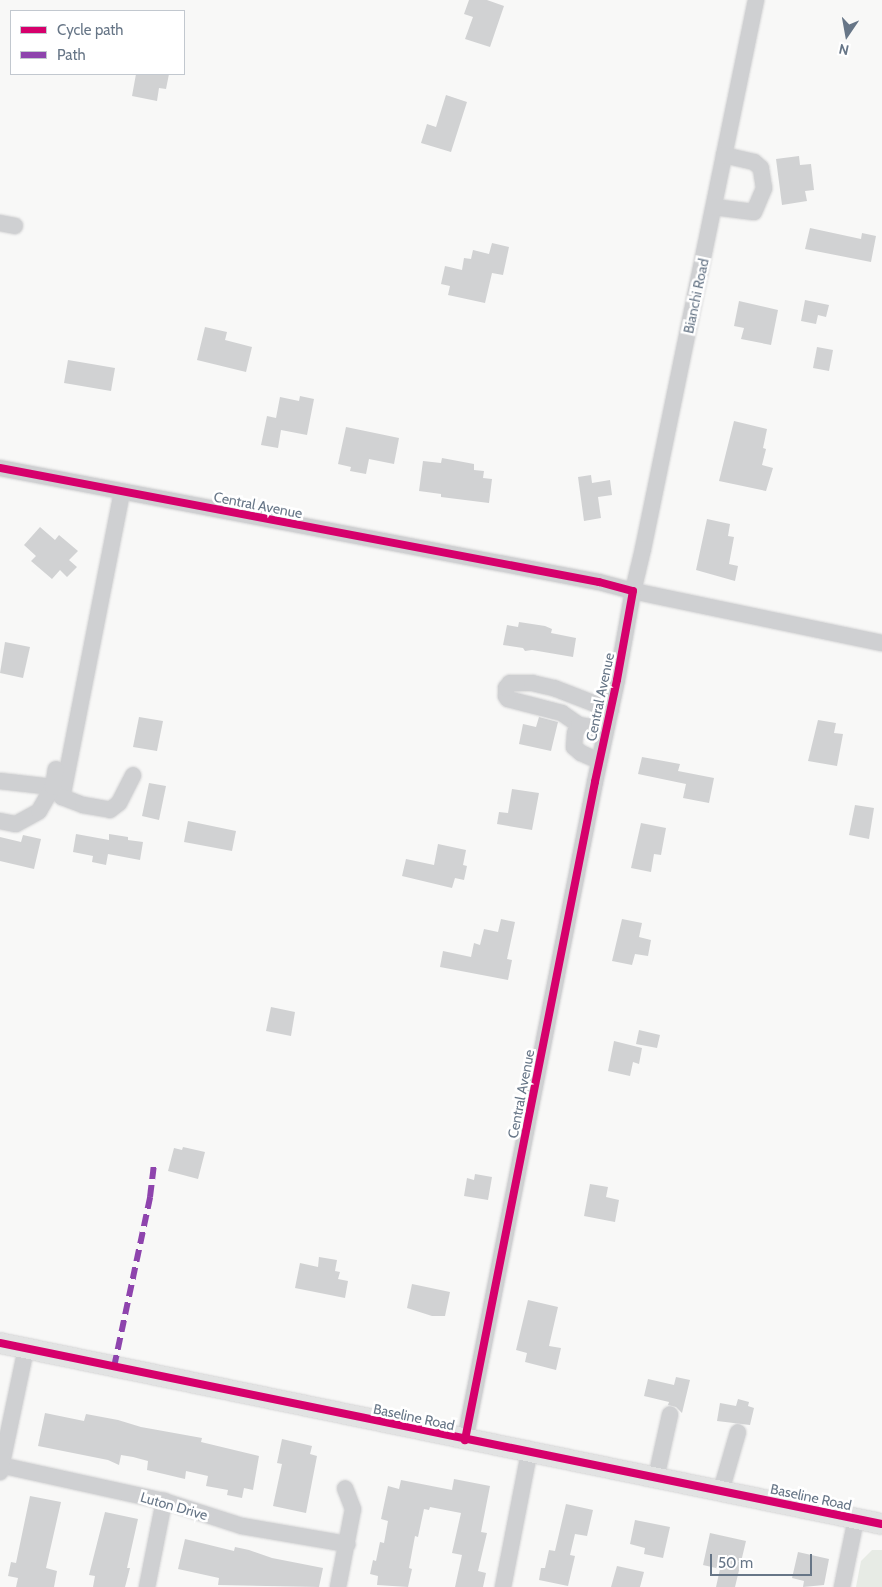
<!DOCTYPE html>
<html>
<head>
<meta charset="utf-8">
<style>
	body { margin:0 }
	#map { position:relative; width:882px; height:1587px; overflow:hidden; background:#f8f8f7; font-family:Cabin,sans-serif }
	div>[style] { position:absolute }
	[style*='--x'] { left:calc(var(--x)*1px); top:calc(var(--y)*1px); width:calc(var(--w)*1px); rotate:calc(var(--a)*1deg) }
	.green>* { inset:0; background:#e7ebe5 }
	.building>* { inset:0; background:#d1d2d3 }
	.roads { filter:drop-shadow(0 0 1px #d4d4d5) drop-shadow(0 0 1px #d4d4d5) }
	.minor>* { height:16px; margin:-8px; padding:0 8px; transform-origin:8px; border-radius:8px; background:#cfd0d2 }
	.major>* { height:20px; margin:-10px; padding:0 10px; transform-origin:10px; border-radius:10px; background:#e2e3e3 }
	.quiet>* { height:6px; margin-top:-3px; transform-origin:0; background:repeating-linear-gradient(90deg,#8e44ad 0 12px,transparent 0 18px) }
	.cycleway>* { height:8px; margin:-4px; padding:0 4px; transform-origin:4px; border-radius:4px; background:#d6006c }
	span { translate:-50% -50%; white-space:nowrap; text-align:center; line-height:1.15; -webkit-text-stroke:5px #fff; paint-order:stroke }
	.street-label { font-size:14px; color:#677687 }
	.legend { position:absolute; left:10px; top:10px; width:175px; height:65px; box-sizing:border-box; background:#fff; border:1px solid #c2c8cf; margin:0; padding:6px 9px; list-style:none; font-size:15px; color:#677687 }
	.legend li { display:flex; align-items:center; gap:10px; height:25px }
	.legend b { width:25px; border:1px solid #c2c8cf }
	.north { position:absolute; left:822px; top:10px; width:50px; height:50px; -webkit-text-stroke:4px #fff; paint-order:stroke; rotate:192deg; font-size:14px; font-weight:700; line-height:20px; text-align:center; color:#677687 }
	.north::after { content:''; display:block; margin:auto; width:18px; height:22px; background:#677687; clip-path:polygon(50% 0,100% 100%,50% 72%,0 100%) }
	.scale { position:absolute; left:710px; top:1554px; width:102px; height:22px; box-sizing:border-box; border:2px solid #677687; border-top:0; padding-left:6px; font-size:15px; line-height:18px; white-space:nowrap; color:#677687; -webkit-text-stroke:4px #fff; paint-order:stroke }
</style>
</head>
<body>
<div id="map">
	<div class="green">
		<i style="clip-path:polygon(872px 1550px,882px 1550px,882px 1587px,856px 1587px,861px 1561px)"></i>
	</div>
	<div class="building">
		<i style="clip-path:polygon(469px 0,487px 0,504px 6px,490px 47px,465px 39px,473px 17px,464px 14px)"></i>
		<i style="clip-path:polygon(136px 74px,169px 74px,166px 89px,159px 88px,157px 101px,132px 96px)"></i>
		<i style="clip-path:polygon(446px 95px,467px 102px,451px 152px,421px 143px,427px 124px,436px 127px)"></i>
		<i style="clip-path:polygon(799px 156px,800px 165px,811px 164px,814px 190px,805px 191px,807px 201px,782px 205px,776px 159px)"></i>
		<i style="clip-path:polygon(810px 228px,861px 239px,862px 233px,876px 236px,871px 262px,805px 249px)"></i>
		<i style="clip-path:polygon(492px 243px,509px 247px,503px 275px,492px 273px,485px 303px,448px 295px,450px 286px,441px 284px,445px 266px,462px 270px,464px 258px,471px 259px,473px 250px,489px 254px)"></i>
		<i style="clip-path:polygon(805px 300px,829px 305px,826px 317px,818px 315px,816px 324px,801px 321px)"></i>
		<i style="clip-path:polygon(739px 301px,778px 310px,771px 345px,741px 339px,744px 328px,734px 326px)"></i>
		<i style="clip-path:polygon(205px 327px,227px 332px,225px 340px,252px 347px,246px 372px,197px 360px)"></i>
		<i style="clip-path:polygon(817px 347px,833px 350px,829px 371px,813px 368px)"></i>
		<i style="clip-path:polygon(68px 360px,115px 368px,111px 391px,64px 383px)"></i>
		<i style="clip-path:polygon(300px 396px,314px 399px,307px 435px,281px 430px,278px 448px,261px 445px,267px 416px,276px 418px,280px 397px,299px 401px)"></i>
		<i style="clip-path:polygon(734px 421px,767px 429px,763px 448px,766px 449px,762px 465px,773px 468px,766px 491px,719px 481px)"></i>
		<i style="clip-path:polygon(346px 427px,399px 438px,394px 464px,369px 459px,366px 474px,350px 471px,351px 467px,338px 464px)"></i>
		<i style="clip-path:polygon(442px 458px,474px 464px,474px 470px,484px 471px,483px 478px,492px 479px,489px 503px,441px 497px,441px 494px,419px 491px,423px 461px,441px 463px)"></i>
		<i style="clip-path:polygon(591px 475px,592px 483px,610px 480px,612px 495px,598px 497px,601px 518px,584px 521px,578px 477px)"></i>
		<i style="clip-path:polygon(707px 519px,730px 524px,728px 536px,734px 537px,729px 564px,738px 566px,735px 581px,696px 570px)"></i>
		<i style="clip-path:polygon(40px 527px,55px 540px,59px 535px,78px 551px,69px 560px,77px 567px,67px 577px,60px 570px,52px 579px,31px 561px,36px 556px,24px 545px)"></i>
		<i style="clip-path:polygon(519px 622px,545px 626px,552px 629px,551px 633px,576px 638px,573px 657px,532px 650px,525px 651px,523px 648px,503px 645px,507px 625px,518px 627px)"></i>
		<i style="clip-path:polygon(5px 642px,30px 647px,23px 678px,0 673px)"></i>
		<i style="clip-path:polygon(139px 717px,163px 721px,157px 751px,133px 747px)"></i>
		<i style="clip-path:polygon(539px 717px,558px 722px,551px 751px,519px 744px,523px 724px,536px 727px)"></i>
		<i style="clip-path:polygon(818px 720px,836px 723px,834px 733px,843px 734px,837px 766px,808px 761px)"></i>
		<i style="clip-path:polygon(642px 757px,680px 764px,678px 771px,714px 778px,709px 803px,683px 798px,686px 784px,638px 774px)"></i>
		<i style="clip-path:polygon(149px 783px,166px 786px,159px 820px,142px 816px)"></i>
		<i style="clip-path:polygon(512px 789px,539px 793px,532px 830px,497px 824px,499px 812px,508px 813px)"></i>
		<i style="clip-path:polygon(855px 805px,874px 808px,869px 839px,849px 835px)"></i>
		<i style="clip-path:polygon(188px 821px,236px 831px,232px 851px,184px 842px)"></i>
		<i style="clip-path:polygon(641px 823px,666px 828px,661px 855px,654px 854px,651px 872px,631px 868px)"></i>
		<i style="clip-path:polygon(76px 834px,109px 840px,109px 834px,128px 837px,128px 840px,143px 842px,140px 860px,108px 854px,106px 865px,92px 862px,93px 856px,73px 852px)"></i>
		<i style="clip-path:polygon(23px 835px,41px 839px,34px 869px,0 861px,0 837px,21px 842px)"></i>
		<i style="clip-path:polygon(438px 844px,466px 850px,463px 865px,467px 866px,464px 880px,455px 878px,452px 888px,402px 876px,406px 859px,434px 865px)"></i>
		<i style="clip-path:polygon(501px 919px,515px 922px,507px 959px,512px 960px,508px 980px,440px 967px,443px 951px,471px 957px,474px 943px,480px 945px,484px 929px,498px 932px)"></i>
		<i style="clip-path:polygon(622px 919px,642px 923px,639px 937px,651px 940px,648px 956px,635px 954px,632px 965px,612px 961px)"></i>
		<i style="clip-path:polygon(271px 1007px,295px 1012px,291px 1036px,266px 1031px)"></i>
		<i style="clip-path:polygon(639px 1030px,660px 1035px,657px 1048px,636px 1044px)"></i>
		<i style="clip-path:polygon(614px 1041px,642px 1048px,639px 1064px,633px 1062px,630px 1076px,608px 1071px)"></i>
		<i style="clip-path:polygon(183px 1147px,205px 1152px,198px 1179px,168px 1171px,174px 1148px,182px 1150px)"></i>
		<i style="clip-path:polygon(475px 1174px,492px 1177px,488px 1200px,464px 1196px,467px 1178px,474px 1180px)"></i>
		<i style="clip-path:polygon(590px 1184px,608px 1187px,606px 1197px,619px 1200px,615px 1222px,584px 1216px)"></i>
		<i style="clip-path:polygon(319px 1257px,337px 1260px,335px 1271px,340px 1272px,338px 1279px,348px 1281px,345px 1298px,295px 1288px,300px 1263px,318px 1267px)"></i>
		<i style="clip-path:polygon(412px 1284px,450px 1292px,445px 1316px,432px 1316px,407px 1308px)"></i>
		<i style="clip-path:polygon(528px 1300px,558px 1307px,549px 1346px,561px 1348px,556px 1370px,525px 1362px,527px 1353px,516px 1350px)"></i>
		<i style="clip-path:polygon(676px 1377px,690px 1380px,682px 1413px,676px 1407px,668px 1405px,669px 1402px,644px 1396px,648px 1379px,674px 1385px)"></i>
		<i style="clip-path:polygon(738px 1399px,749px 1402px,748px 1406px,754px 1408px,750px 1425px,717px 1421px,720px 1403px,736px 1406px)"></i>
		<i style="clip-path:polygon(45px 1413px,84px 1421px,86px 1414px,118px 1420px,141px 1427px,202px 1438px,201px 1442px,259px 1456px,253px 1490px,244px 1488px,242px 1498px,227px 1495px,228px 1490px,206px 1486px,208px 1476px,186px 1471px,185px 1479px,147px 1470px,148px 1461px,133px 1457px,121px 1455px,119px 1465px,108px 1460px,38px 1446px)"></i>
		<i style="clip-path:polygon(282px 1439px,312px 1446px,310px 1454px,317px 1456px,306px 1513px,273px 1506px,282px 1464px,277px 1463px)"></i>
		<i style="clip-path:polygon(454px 1479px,490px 1486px,481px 1532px,487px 1533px,478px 1571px,486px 1573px,483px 1587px,455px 1587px,462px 1555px,452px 1553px,461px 1513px,430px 1507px,429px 1510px,424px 1509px,418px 1537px,415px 1536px,409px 1568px,412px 1569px,408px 1587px,377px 1585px,378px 1576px,370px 1574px,373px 1560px,376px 1561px,380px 1542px,384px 1543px,388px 1521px,381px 1519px,388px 1486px,399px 1489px,401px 1480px,452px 1490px)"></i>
		<i style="clip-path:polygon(30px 1496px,61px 1502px,46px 1568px,57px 1571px,54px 1587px,16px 1587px,18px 1578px,8px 1576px,11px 1562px,16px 1563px)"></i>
		<i style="clip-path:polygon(566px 1504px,593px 1510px,587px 1536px,575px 1534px,570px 1555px,575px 1556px,568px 1586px,539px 1580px,541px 1568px,545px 1568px,549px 1550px,555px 1551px)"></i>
		<i style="clip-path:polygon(105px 1512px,138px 1519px,127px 1568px,130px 1568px,125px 1587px,93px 1587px,95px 1576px,89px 1575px)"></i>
		<i style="clip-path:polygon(635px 1520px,670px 1527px,663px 1558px,644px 1554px,645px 1548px,630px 1544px)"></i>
		<i style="clip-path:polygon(710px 1533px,746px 1541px,735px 1587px,716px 1587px,720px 1569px,703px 1565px)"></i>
		<i style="clip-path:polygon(185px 1539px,234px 1551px,235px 1547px,249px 1550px,272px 1558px,323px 1568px,319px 1587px,218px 1585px,219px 1578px,178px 1569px)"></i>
		<i style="clip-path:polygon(798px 1552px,829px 1559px,824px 1585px,803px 1587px,804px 1581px,792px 1578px)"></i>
		<i style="clip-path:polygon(617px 1566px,644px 1572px,640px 1587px,611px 1587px)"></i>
	</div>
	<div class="roads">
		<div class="minor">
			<i style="--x:756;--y:0;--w:561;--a:101.63"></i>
			<i style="--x:643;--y:549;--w:43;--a:103.4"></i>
			<i style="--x:633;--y:591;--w:254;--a:11.8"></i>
			<i style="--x:714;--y:207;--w:40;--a:7.1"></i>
			<i style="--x:754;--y:212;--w:26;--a:-67"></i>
			<i style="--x:764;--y:188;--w:20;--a:-99"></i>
			<i style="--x:761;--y:168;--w:9;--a:-139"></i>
			<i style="--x:754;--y:162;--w:31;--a:-167"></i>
			<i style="--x:0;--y:223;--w:15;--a:11"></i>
			<i style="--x:0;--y:468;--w:610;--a:10.78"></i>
			<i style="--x:599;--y:582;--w:35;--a:15"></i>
			<i style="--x:633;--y:591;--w:90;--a:100.2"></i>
			<i style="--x:617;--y:680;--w:104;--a:102.2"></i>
			<i style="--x:595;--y:782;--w:671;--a:101.18"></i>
			<i style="--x:122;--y:492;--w:311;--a:101.1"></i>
			<i style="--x:62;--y:797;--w:22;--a:21"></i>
			<i style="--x:83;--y:805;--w:27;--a:10"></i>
			<i style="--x:110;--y:810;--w:11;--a:-38"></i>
			<i style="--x:119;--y:803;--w:31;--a:-63"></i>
			<i style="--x:579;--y:725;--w:21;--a:-145"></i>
			<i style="--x:562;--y:713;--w:56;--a:-165.5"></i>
			<i style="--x:508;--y:699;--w:4;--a:-124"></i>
			<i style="--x:506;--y:696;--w:8;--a:-90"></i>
			<i style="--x:506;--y:688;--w:6;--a:-51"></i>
			<i style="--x:510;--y:683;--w:22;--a:0"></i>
			<i style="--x:532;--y:683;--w:23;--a:13"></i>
			<i style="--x:554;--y:688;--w:61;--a:21.1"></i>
			<i style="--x:599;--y:761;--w:20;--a:-156"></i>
			<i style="--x:581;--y:753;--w:9;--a:-139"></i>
			<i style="--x:574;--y:747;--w:14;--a:-86"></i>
			<i style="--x:575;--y:733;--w:9;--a:-63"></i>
			<i style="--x:579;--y:725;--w:27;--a:10"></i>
			<i style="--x:0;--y:781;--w:53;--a:6.5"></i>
			<i style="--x:0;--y:821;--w:16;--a:11"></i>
			<i style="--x:16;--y:824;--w:26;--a:-29"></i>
			<i style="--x:39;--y:811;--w:28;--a:-60"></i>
			<i style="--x:53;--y:787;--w:18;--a:-81"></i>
			<i style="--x:0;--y:1465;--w:168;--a:12.4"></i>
			<i style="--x:164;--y:1501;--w:82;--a:17.8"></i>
			<i style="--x:242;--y:1526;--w:107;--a:9.7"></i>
			<i style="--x:0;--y:1472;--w:126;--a:-78.1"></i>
			<i style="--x:656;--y:1478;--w:65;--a:-77.5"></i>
			<i style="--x:721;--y:1491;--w:61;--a:-73.9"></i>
			<i style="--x:147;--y:1587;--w:88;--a:-78.8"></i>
			<i style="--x:338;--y:1587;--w:79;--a:-79.1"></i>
			<i style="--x:353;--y:1509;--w:22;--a:-111"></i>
			<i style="--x:503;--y:1587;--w:136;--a:-79"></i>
			<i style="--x:842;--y:1587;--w:69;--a:-78.4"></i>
		</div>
		<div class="major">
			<i style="--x:0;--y:1343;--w:900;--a:11.6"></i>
		</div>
	</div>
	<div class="quiet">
		<i style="--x:114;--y:1367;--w:174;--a:-78"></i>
		<i style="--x:150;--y:1197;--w:31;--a:-83"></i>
	</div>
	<div class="cycleway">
		<i style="--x:0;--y:468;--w:610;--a:10.78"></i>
		<i style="--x:599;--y:582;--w:35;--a:15"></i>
		<i style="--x:633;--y:591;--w:90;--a:100.2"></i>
		<i style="--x:617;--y:680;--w:104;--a:102.2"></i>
		<i style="--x:595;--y:782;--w:671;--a:101.18"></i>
		<i style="--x:0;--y:1343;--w:900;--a:11.6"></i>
	</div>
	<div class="street-label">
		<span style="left:696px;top:296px;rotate:-78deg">Bianchi Road</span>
		<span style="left:258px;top:505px;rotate:11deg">Central Avenue</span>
		<span style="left:600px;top:697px;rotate:-78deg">Central Avenue</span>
		<span style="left:521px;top:1094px;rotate:-79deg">Central Avenue</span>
		<span style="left:414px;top:1417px;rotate:12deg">Baseline Road</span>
		<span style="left:811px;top:1497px;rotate:12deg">Baseline Road</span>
		<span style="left:174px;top:1506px;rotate:16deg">Luton Drive</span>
	</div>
	<ul class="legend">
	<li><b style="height:6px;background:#d6006c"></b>Cycle path</li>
	<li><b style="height:6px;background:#8e44ad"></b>Path</li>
	</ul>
	<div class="north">N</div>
	<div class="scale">50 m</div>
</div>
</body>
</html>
